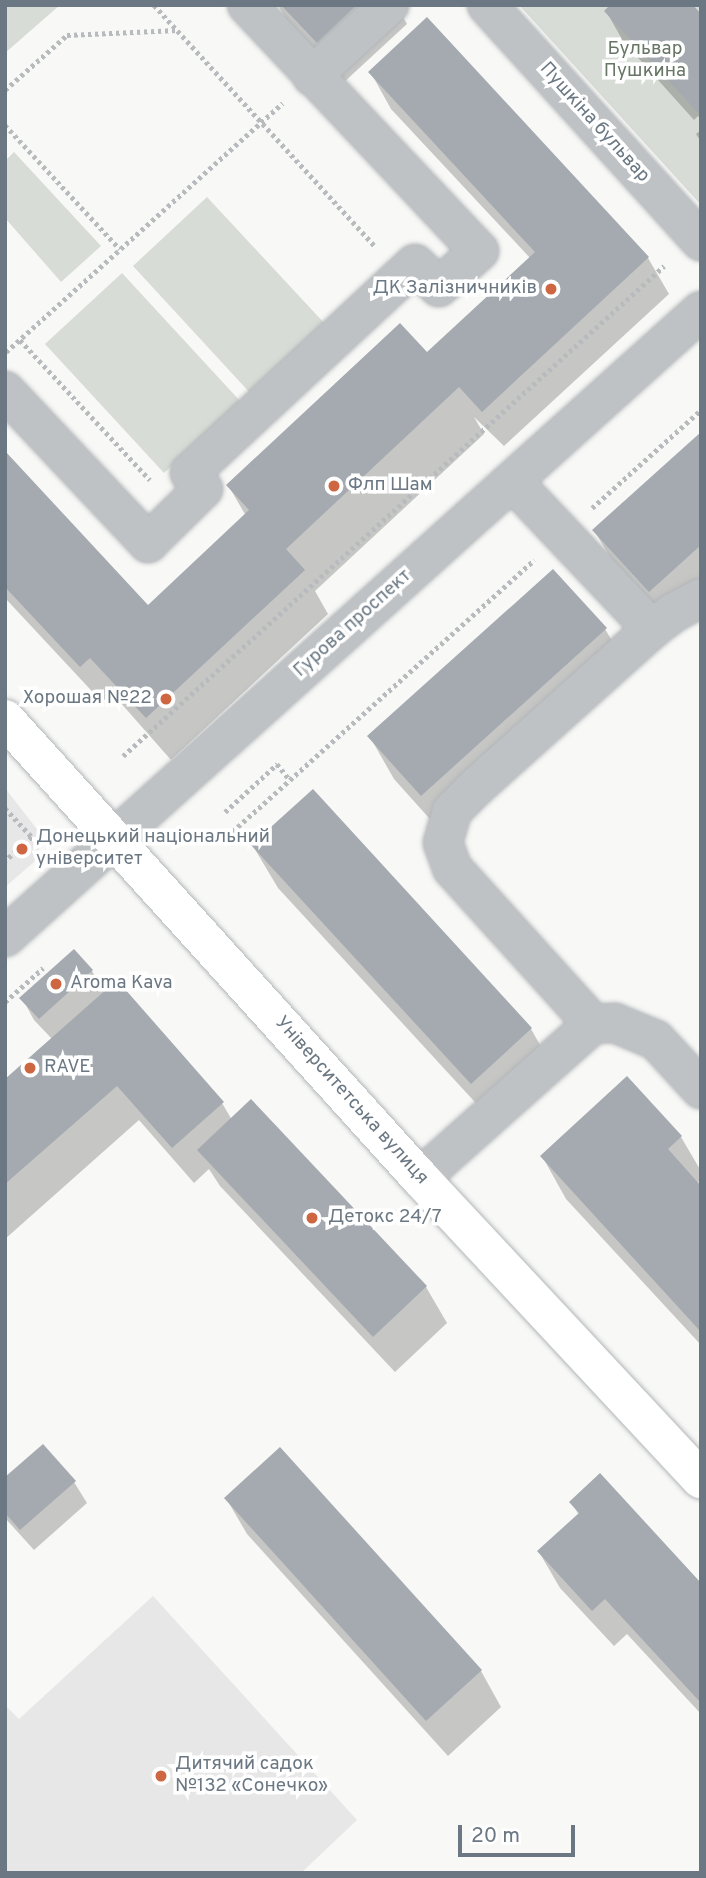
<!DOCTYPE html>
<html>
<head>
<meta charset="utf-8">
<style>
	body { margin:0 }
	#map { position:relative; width:706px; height:1878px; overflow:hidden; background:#f8f8f6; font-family:Overpass,sans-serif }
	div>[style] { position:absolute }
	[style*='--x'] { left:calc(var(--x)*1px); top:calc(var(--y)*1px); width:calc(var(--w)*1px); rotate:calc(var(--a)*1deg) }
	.built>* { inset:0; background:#e6e7e6 }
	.green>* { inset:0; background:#d8dcd6 }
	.shadow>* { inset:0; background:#0003 }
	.building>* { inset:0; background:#a4aab0 }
	.path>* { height:4.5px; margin-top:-2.25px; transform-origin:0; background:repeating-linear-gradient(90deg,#b8bbbe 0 3.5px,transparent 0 7px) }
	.roads { filter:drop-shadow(0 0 2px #b2b6b9) drop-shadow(0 0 2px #b2b6b9) }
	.minor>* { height:38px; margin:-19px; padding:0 19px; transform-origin:19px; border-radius:19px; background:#bec2c5 }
	.major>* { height:38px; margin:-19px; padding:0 19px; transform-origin:19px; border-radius:19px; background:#fff }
	.dots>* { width:19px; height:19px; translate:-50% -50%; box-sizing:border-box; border:4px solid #fff; border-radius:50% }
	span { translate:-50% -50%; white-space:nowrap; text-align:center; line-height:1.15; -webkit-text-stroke:7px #fff; paint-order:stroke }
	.park-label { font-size:19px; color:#677665 }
	.street-label { font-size:19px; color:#6b7883 }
	.poi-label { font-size:19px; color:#6b7883 }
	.right { translate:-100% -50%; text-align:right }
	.left { translate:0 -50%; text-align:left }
	.frame { position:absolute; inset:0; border:7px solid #6b7883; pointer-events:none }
	.scale { position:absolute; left:458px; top:1825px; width:117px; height:32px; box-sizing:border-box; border:4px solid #6b7883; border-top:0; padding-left:9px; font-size:21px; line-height:24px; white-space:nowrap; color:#6b7883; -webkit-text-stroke:5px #fff; paint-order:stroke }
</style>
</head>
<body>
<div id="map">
	<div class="built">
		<i style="clip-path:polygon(5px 788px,43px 837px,34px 862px,5px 887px)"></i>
		<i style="clip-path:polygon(153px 1596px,357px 1820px,301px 1873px,5px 1873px,5px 1705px,19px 1719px)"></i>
	</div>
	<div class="green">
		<i style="clip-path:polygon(5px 5px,60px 5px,5px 53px)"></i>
		<i style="clip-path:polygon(519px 5px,701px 5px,701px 205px)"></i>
		<i style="clip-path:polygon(14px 152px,101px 246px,61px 282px,5px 218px,5px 161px)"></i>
		<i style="clip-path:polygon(207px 197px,326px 325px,251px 394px,133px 266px)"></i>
		<i style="clip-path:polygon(122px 273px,241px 402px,164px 473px,45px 344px)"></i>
	</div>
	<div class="shadow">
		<i style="clip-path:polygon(278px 5px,396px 5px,407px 24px,342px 84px,293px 32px)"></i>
		<i style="clip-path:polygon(606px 11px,701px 17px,701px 119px,698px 116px,694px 120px,623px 41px)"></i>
		<i style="clip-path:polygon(371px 73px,648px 258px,669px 294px,504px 446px,474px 417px,484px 434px,315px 591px,328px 614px,171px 760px,112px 693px,102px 702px,5px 598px,5px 454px,147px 607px,246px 516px,228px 485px,432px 361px,531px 259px,391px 109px)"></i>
		<i style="clip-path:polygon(701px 130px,701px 142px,696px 134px)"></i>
		<i style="clip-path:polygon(701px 434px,701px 600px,670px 627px,615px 566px,594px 530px)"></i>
		<i style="clip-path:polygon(605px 629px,630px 671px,446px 837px,394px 779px,370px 737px)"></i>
		<i style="clip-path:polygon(253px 846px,531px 1029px,555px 1071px,496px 1125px,278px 888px)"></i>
		<i style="clip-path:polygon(74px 951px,92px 971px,105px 993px,222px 1103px,232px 1120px,426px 1287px,447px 1323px,395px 1372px,220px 1186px,209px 1169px,194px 1183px,139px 1120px,5px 1239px,5px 1082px,53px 1040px,34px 1020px,22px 998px)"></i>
		<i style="clip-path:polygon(681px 1137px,701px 1171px,698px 1185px,701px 1345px,566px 1199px,542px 1156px)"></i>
		<i style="clip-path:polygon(5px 1480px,74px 1482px,87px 1503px,34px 1550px,5px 1518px)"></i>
		<i style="clip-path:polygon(226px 1498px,481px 1671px,501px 1707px,448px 1756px,247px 1534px)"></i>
		<i style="clip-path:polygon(571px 1502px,701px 1586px,701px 1714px,627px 1634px,614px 1646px,560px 1588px,539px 1552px,579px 1515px)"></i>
	</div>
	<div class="building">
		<i style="clip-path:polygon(281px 5px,357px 5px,317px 43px)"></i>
		<i style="clip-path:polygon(610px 5px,693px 5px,701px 14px,701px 116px,604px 11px)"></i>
		<i style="clip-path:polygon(427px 17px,649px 257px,482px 412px,459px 387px,286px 549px,305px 570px,146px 718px,90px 658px,80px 667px,5px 587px,5px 451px,148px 605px,249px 510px,226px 485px,400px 323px,427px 352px,535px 252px,368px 72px)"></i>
		<i style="clip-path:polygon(701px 432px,701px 545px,649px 592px,592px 530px)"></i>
		<i style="clip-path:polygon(553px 569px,607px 628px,421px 796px,367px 736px)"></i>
		<i style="clip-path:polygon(313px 789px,532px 1028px,471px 1084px,251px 845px)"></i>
		<i style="clip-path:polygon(74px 949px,93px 970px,39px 1019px,19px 998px)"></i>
		<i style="clip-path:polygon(117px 980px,224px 1102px,172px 1148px,117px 1086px,5px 1184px,5px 1079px)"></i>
		<i style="clip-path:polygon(627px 1076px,682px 1136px,668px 1149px,701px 1186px,701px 1332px,540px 1156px)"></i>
		<i style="clip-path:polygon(251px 1099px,427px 1286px,373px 1337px,197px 1150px)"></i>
		<i style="clip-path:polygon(43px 1444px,76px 1481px,20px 1530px,5px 1513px,5px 1477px)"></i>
		<i style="clip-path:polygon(280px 1447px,482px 1670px,426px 1721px,224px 1498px)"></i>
		<i style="clip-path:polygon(600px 1473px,701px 1583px,701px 1703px,605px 1599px,592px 1611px,537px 1551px,579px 1513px,569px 1502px)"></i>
	</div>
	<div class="path">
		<i style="--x:154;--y:5;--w:328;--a:47.5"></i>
		<i style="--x:5;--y:90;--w:83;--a:-41.6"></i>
		<i style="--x:67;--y:35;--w:110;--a:-2.6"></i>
		<i style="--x:5;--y:125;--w:169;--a:47.2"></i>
		<i style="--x:20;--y:340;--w:191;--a:47.1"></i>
		<i style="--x:6;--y:352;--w:372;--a:-42"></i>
		<i style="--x:592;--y:508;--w:147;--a:-42"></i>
		<i style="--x:123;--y:756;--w:730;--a:-42.17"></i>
		<i style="--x:5;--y:808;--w:40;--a:47"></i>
		<i style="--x:32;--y:837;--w:36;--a:138"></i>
		<i style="--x:225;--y:812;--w:71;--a:-42.7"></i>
		<i style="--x:277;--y:764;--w:21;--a:51"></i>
		<i style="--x:222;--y:841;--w:420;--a:-42"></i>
		<i style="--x:5;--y:1002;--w:51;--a:-41.8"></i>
	</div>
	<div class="roads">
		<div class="minor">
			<i style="--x:487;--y:5;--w:319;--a:47.8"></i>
			<i style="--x:312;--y:76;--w:105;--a:-42.7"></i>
			<i style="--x:5;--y:391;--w:209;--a:46.7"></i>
			<i style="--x:148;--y:543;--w:77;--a:-44.5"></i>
			<i style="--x:203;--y:489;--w:21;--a:-129"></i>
			<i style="--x:190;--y:473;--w:307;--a:-42.9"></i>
			<i style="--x:415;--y:264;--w:33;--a:44"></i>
			<i style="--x:439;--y:287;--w:54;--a:-42"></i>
			<i style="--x:479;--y:251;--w:338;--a:-133.3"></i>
			<i style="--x:512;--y:481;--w:204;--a:46.6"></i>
			<i style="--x:701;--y:598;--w:32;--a:152"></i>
			<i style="--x:673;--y:613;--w:26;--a:143"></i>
			<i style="--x:652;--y:629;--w:238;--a:138.1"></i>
			<i style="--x:475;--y:788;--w:33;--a:135"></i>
			<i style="--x:452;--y:811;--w:33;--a:106"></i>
			<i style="--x:443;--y:843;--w:27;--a:70"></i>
			<i style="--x:452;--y:868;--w:210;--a:47.9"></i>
			<i style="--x:593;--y:1024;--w:22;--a:-3"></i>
			<i style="--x:615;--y:1023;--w:44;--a:22.5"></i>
			<i style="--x:656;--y:1040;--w:67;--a:47.4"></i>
			<i style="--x:5;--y:937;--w:936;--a:-41.97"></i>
			<i style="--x:420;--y:1178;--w:232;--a:-41.7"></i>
		</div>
		<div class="major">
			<i style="--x:5;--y:719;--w:619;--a:47.88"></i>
			<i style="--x:420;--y:1178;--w:412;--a:47"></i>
		</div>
	</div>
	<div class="dots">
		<i style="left:551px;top:289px;background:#cd6641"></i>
		<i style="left:334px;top:486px;background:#cd6641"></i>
		<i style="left:166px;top:699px;background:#cd6641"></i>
		<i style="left:22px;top:849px;background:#cd6641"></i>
		<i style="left:56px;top:984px;background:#cd6641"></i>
		<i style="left:30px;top:1068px;background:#cd6641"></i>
		<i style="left:312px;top:1218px;background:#cd6641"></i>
		<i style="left:161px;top:1776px;background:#cd6641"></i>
	</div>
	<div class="park-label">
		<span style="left:645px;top:61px">Бульвар<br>Пушкина</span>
	</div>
	<div class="street-label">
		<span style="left:594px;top:123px;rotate:48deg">Пушкіна бульвар</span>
		<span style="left:353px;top:624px;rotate:-42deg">Гурова проспект</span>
		<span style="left:351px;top:1101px;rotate:48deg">Університетська вулиця</span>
	</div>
	<div class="poi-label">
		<span class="right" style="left:537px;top:289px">ДК Залізничників</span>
		<span class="left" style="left:348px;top:486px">Флп Шам</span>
		<span class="right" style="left:152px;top:699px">Хорошая №22</span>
		<span class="left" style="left:36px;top:849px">Донецький національний<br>університет</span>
		<span class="left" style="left:70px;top:984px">Aroma Kava</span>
		<span class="left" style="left:44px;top:1068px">RAVE</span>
		<span class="left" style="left:328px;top:1218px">Детокс 24/7</span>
		<span class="left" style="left:175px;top:1776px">Дитячий садок<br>№132 «Сонечко»</span>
	</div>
	<div class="frame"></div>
	<div class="scale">20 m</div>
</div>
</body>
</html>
